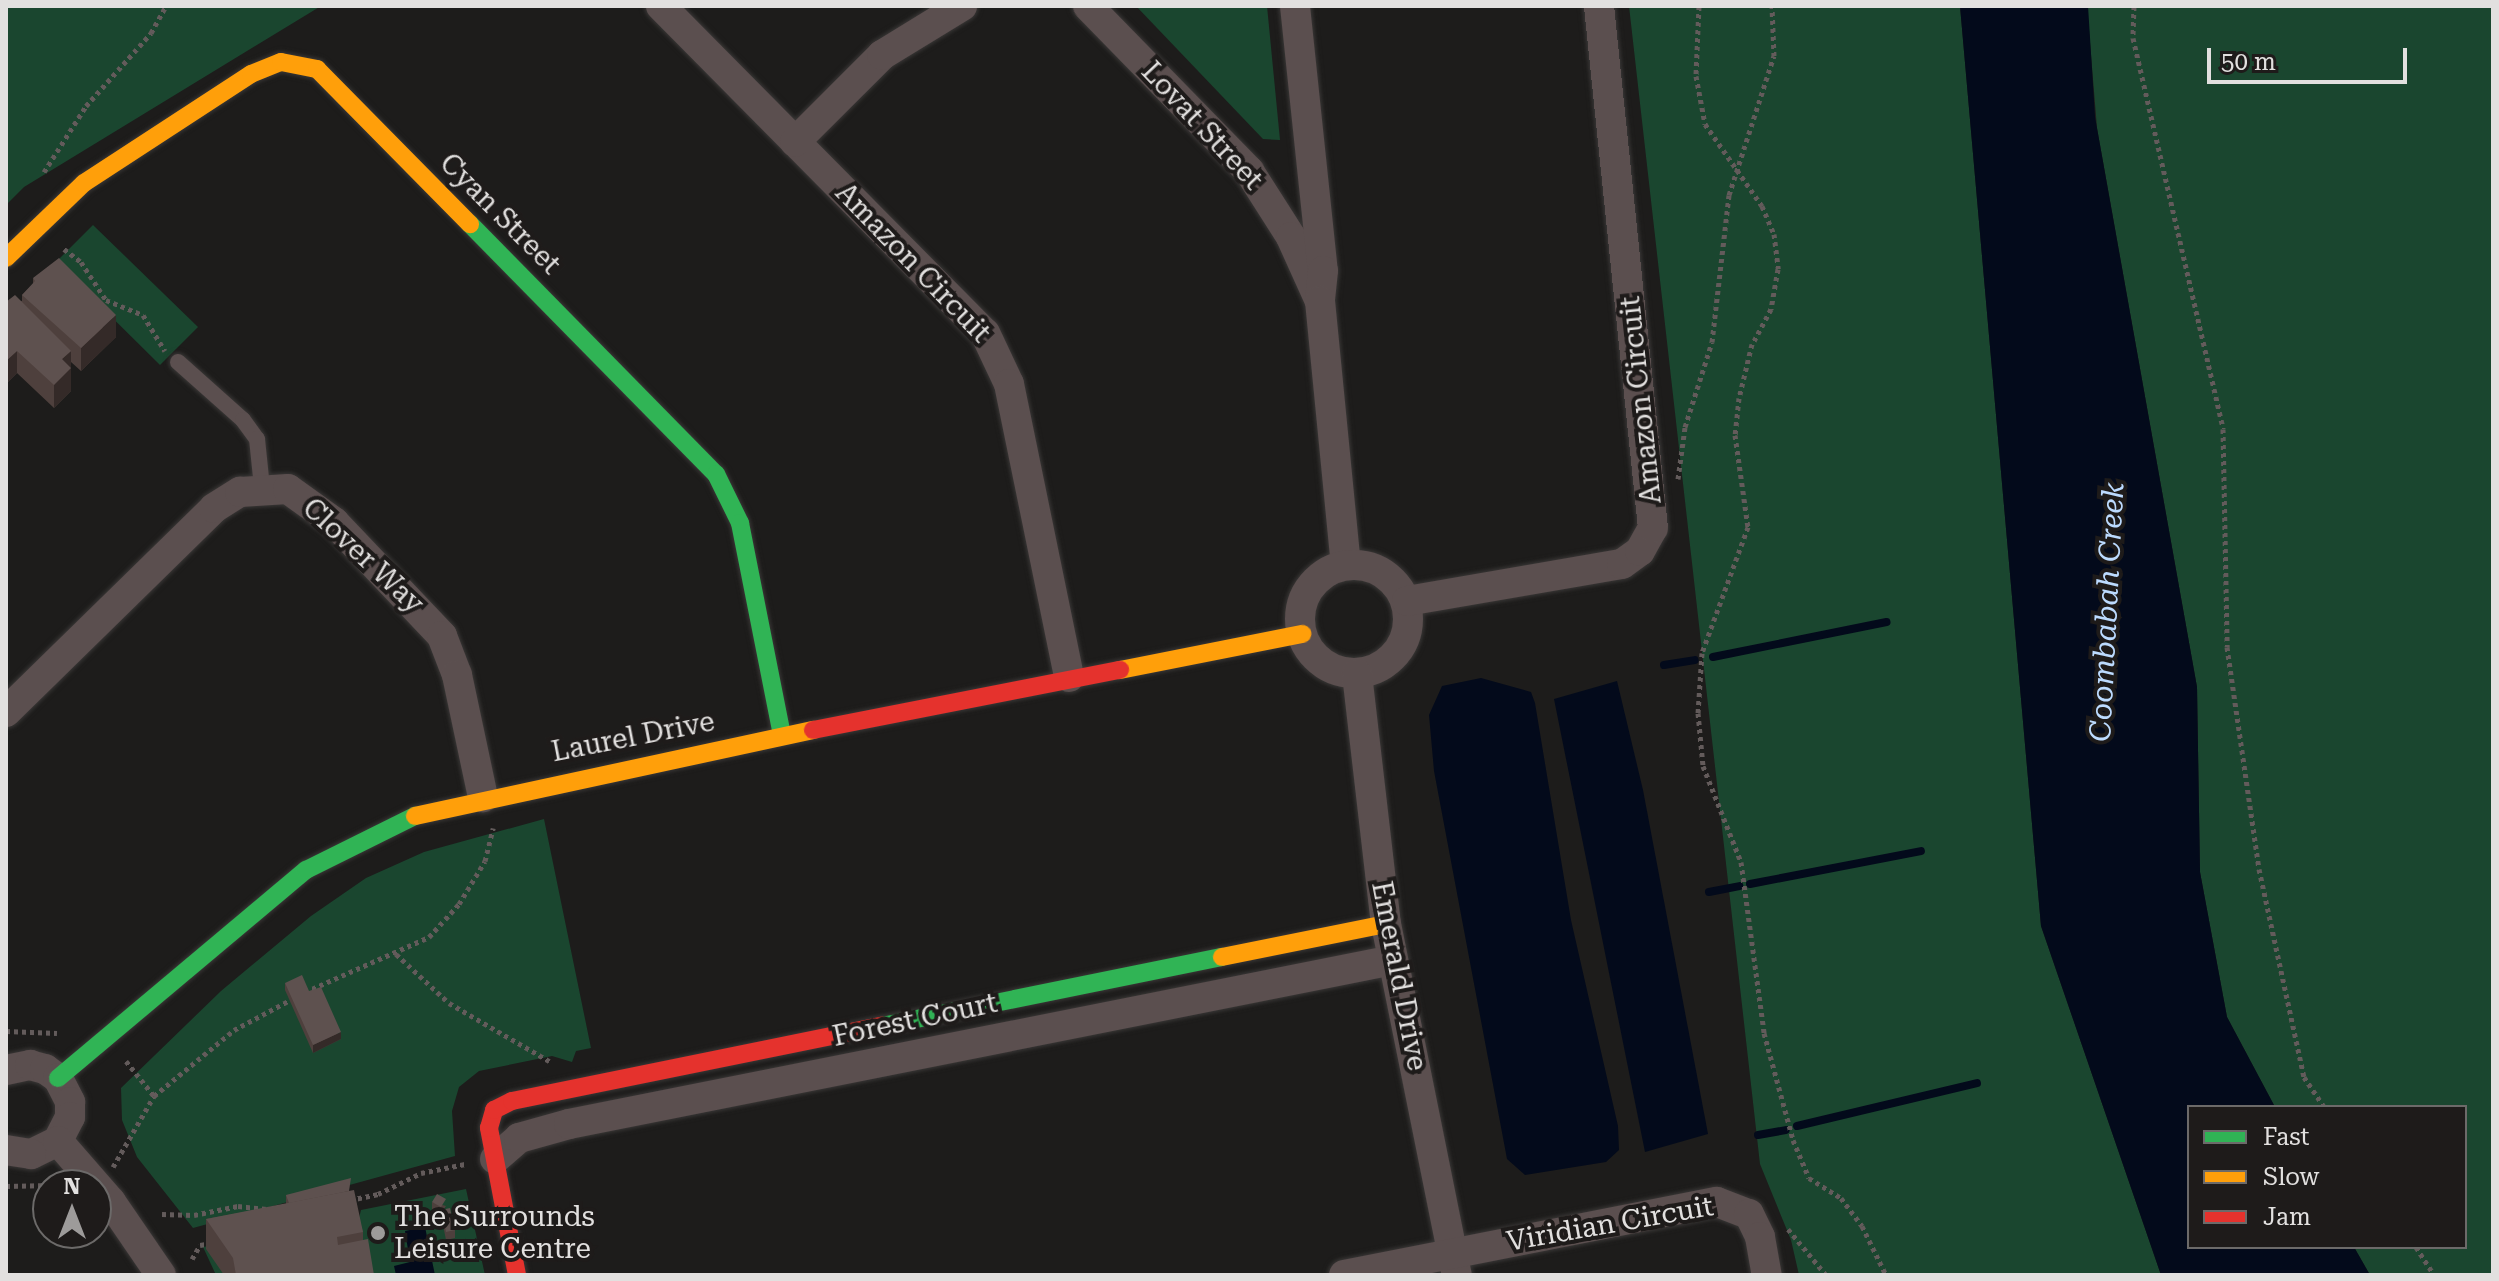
<!DOCTYPE html>
<html>
<head>
<meta charset="utf-8">
<style>
	body { margin:0 }
	#map { position:relative; width:2499px; height:1281px; overflow:hidden; background:#1d1c1b; font-family:"Roboto Serif",serif }
	div>[style] { position:absolute }
	[style*='--x'] { left:calc(var(--x)*1px); top:calc(var(--y)*1px); width:calc(var(--w)*1px); rotate:calc(var(--a)*1deg) }
	.green>* { inset:0; background:#1a462f }
	.water>* { inset:0; background:#030a1b }
	.stream>* { height:8px; margin:-4px; padding:0 4px; transform-origin:4px; border-radius:4px; background:#030a1b }
	.path>* { height:5px; margin-top:-2.5px; transform-origin:0; background:repeating-linear-gradient(90deg,#635b5b 0 4px,transparent 0 8px) }
	.roads { filter:drop-shadow(0 0 2px #393736) drop-shadow(0 0 2px #393736) }
	.lane>* { height:16px; margin:-8px; padding:0 8px; transform-origin:8px; border-radius:8px; background:#5b4f4f }
	.street>* { height:30px; margin:-15px; padding:0 15px; transform-origin:15px; border-radius:15px; background:#5b4f4f }
	.street>.ring { margin:-15px; padding:0; box-sizing:content-box; background:none; border:30px solid #5b4f4f; border-radius:50% }
	.fast>* { height:18px; margin:-9px; padding:0 9px; transform-origin:9px; border-radius:9px; background:#30b455 }
	.slow>* { height:18px; margin:-9px; padding:0 9px; transform-origin:9px; border-radius:9px; background:#ff9f0a }
	.jam>* { height:18px; margin:-9px; padding:0 9px; transform-origin:9px; border-radius:9px; background:#e5322d }
	.wall>* { inset:0; background:#4e403d }
	.shaded-wall>* { inset:0; background:#342a28 }
	.building>* { inset:0; background:#5e514f }
	.dots>* { width:22px; height:22px; translate:-50% -50%; box-sizing:border-box; border:4px solid #1e1b1a; border-radius:50% }
	span { translate:-50% -50%; white-space:nowrap; text-align:center; line-height:1.15; -webkit-text-stroke:8px #1e1b1a; paint-order:stroke }
	.street-label { font-size:28px; color:#e2e0df }
	.poi-label { font-size:28px; color:#e2e0df }
	.left { translate:0 -50%; text-align:left }
	.water-label { font-size:30px; color:#bcdbff; font-style:italic }
	.frame { position:absolute; inset:0; border:8px solid #e2e0df; pointer-events:none }
	.legend { position:absolute; left:2187px; top:1105px; width:280px; height:144px; box-sizing:border-box; background:#1e1b1a; border:2px solid #6c6a69; margin:0; padding:10px 14px; list-style:none; font-size:24px; color:#e2e0df }
	.legend li { display:flex; align-items:center; gap:16px; height:40px }
	.legend b { width:40px; border:2px solid #6c6a69 }
	.north { position:absolute; left:32px; top:1169px; width:80px; height:80px; box-sizing:border-box; background:#1e1b1a; border:2px solid #6c6a69; border-radius:50%; rotate:0deg; font-size:22px; font-weight:700; line-height:32px; text-align:center; color:#e2e0df }
	.north::after { content:''; display:block; margin:auto; width:28px; height:36px; background:#9d9b9a; clip-path:polygon(50% 0,100% 100%,50% 72%,0 100%) }
	.scale { position:absolute; left:2207px; top:48px; width:200px; height:36px; box-sizing:border-box; border:4px solid #e2e0df; border-top:0; padding-left:10px; font-size:24px; line-height:28px; white-space:nowrap; color:#e2e0df; -webkit-text-stroke:6px #1e1b1a; paint-order:stroke }
</style>
</head>
<body>
<div id="map">
	<div class="green">
		<i style="clip-path:polygon(6px 6px,321px 6px,24px 187px,6px 205px)"></i>
		<i style="clip-path:polygon(1136px 6px,1267px 6px,1280px 140px,1263px 139px)"></i>
		<i style="clip-path:polygon(1629px 6px,1960px 6px,2041px 926px,2161px 1275px,1799px 1275px,1791px 1240px,1760px 1164px)"></i>
		<i style="clip-path:polygon(2087px 6px,2493px 6px,2493px 1275px,2370px 1275px,2354px 1247px,2465px 1247px,2465px 1107px,2275px 1107px,2227px 1017px,2200px 872px,2197px 687px,2097px 128px)"></i>
		<i style="clip-path:polygon(93px 225px,198px 327px,160px 365px,56px 262px)"></i>
		<i style="clip-path:polygon(544px 819px,591px 1048px,576px 1051px,572px 1062px,552px 1056px,479px 1071px,459px 1087px,452px 1111px,455px 1156px,193px 1228px,137px 1157px,122px 1120px,121px 1088px,221px 991px,311px 916px,366px 878px,424px 852px)"></i>
		<i style="clip-path:polygon(466px 1189px,485px 1275px,216px 1275px,203px 1247px,359px 1218px,361px 1210px)"></i>
	</div>
	<div class="water">
		<i style="clip-path:polygon(1960px 6px,2088px 6px,2095px 117px,2197px 687px,2200px 872px,2227px 1017px,2275px 1107px,2189px 1107px,2189px 1247px,2354px 1247px,2370px 1275px,2161px 1275px,2041px 926px)"></i>
		<i style="clip-path:polygon(1481px 678px,1531px 692px,1535px 703px,1571px 920px,1618px 1126px,1619px 1150px,1606px 1162px,1525px 1175px,1507px 1159px,1434px 771px,1429px 715px,1442px 686px)"></i>
		<i style="clip-path:polygon(1617px 681px,1643px 790px,1708px 1134px,1645px 1152px,1554px 699px)"></i>
		<i style="clip-path:polygon(425px 1227px,435px 1275px,396px 1275px,394px 1266px,410px 1262px,405px 1231px)"></i>
	</div>
	<div class="stream">
		<i style="--x:1713;--y:657;--w:177;--a:-11.4"></i>
		<i style="--x:1664;--y:665;--w:31;--a:-9"></i>
		<i style="--x:1750;--y:884;--w:174;--a:-10.9"></i>
		<i style="--x:1709;--y:892;--w:31;--a:-11"></i>
		<i style="--x:1797;--y:1126;--w:185;--a:-13.4"></i>
		<i style="--x:1758;--y:1135;--w:28;--a:-10"></i>
	</div>
	<div class="path">
		<i style="--x:1699;--y:6;--w:70;--a:92.5"></i>
		<i style="--x:1696;--y:76;--w:49;--a:79.4"></i>
		<i style="--x:1705;--y:124;--w:100;--a:55.2"></i>
		<i style="--x:1762;--y:206;--w:30;--a:67"></i>
		<i style="--x:1774;--y:234;--w:35;--a:83"></i>
		<i style="--x:1778;--y:269;--w:41;--a:99.9"></i>
		<i style="--x:1771;--y:309;--w:40;--a:118"></i>
		<i style="--x:1752;--y:344;--w:56;--a:103.5"></i>
		<i style="--x:1739;--y:398;--w:37;--a:96"></i>
		<i style="--x:1735;--y:435;--w:93;--a:82"></i>
		<i style="--x:1748;--y:527;--w:134;--a:110.1"></i>
		<i style="--x:1702;--y:653;--w:60;--a:93.8"></i>
		<i style="--x:1698;--y:713;--w:53;--a:84.6"></i>
		<i style="--x:1703;--y:766;--w:103;--a:68.4"></i>
		<i style="--x:1741;--y:862;--w:173;--a:82.3"></i>
		<i style="--x:1764;--y:1033;--w:111;--a:74.8"></i>
		<i style="--x:1793;--y:1140;--w:41;--a:67.2"></i>
		<i style="--x:1809;--y:1178;--w:38;--a:32"></i>
		<i style="--x:1841;--y:1198;--w:35;--a:53"></i>
		<i style="--x:1862;--y:1226;--w:55;--a:63.9"></i>
		<i style="--x:2134;--y:6;--w:32;--a:92"></i>
		<i style="--x:2133;--y:38;--w:401;--a:77"></i>
		<i style="--x:2223;--y:429;--w:218;--a:88.9"></i>
		<i style="--x:2227;--y:647;--w:224;--a:81.8"></i>
		<i style="--x:2259;--y:869;--w:213;--a:77.8"></i>
		<i style="--x:2304;--y:1077;--w:36;--a:56"></i>
		<i style="--x:44;--y:172;--w:78;--a:-57.5"></i>
		<i style="--x:86;--y:106;--w:98;--a:-48.3"></i>
		<i style="--x:151;--y:33;--w:31;--a:-61"></i>
		<i style="--x:64;--y:249;--w:21;--a:37"></i>
		<i style="--x:81;--y:262;--w:45;--a:56.7"></i>
		<i style="--x:106;--y:300;--w:40;--a:22"></i>
		<i style="--x:143;--y:315;--w:42;--a:58.6"></i>
		<i style="--x:1678;--y:479;--w:52;--a:-82.3"></i>
		<i style="--x:1685;--y:427;--w:89;--a:-72.4"></i>
		<i style="--x:1712;--y:342;--w:148;--a:-83.4"></i>
		<i style="--x:1729;--y:195;--w:146;--a:-72.1"></i>
		<i style="--x:1774;--y:56;--w:50;--a:-92.3"></i>
		<i style="--x:396;--y:954;--w:72;--a:42.8"></i>
		<i style="--x:449;--y:1003;--w:116;--a:30.1"></i>
		<i style="--x:305;--y:992;--w:136;--a:-23.9"></i>
		<i style="--x:429;--y:937;--w:45;--a:-47.7"></i>
		<i style="--x:459;--y:904;--w:50;--a:-58.8"></i>
		<i style="--x:485;--y:861;--w:34;--a:-76"></i>
		<i style="--x:6;--y:1031;--w:51;--a:2.2"></i>
		<i style="--x:126;--y:1061;--w:45;--a:51.3"></i>
		<i style="--x:154;--y:1096;--w:104;--a:-39.5"></i>
		<i style="--x:234;--y:1030;--w:66;--a:-28.1"></i>
		<i style="--x:113;--y:1167;--w:82;--a:-60"></i>
		<i style="--x:6;--y:1186;--w:46;--a:-1.2"></i>
		<i style="--x:350;--y:1200;--w:29;--a:-12"></i>
		<i style="--x:378;--y:1194;--w:48;--a:-26"></i>
		<i style="--x:421;--y:1173;--w:45;--a:-11.6"></i>
		<i style="--x:162;--y:1214;--w:32;--a:2"></i>
		<i style="--x:194;--y:1215;--w:45;--a:-11.6"></i>
		<i style="--x:238;--y:1206;--w:29;--a:6"></i>
		<i style="--x:1788;--y:1229;--w:60;--a:50.4"></i>
		<i style="--x:2416;--y:1247;--w:33;--a:57"></i>
		<i style="--x:192;--y:1259;--w:16;--a:-60"></i>
		<i style="--x:200;--y:1245;--w:11;--a:-10"></i>
	</div>
	<div class="roads">
		<div class="lane">
			<i style="--x:178;--y:362;--w:87;--a:41.7"></i>
			<i style="--x:243;--y:420;--w:24;--a:54"></i>
			<i style="--x:257;--y:439;--w:48;--a:84.1"></i>
		</div>
		<div class="street">
			<i style="--x:661;--y:6;--w:460;--a:45.3"></i>
			<i style="--x:985;--y:333;--w:56;--a:64.8"></i>
			<i style="--x:1009;--y:384;--w:299;--a:78.4"></i>
			<i style="--x:1088;--y:6;--w:231;--a:45.7"></i>
			<i style="--x:1249;--y:171;--w:78;--a:57.5"></i>
			<i style="--x:1291;--y:237;--w:68;--a:65.7"></i>
			<i style="--x:1295;--y:6;--w:266;--a:84"></i>
			<i style="--x:1323;--y:271;--w:30;--a:96"></i>
			<i style="--x:1320;--y:301;--w:265;--a:84.4"></i>
			<i style="--x:795;--y:142;--w:123;--a:-45"></i>
			<i style="--x:882;--y:55;--w:94;--a:-31.5"></i>
			<i class="ring" style="left:1300px;top:565px;width:78px;height:78px"></i>
			<i style="--x:1407;--y:601;--w:218;--a:-9.8"></i>
			<i style="--x:1622;--y:564;--w:22;--a:-36"></i>
			<i style="--x:1640;--y:551;--w:26;--a:-61"></i>
			<i style="--x:1653;--y:528;--w:525;--a:-95.91"></i>
			<i style="--x:1357;--y:674;--w:252;--a:83.4"></i>
			<i style="--x:1386;--y:924;--w:358;--a:78.6"></i>
			<i style="--x:6;--y:712;--w:291;--a:-44.4"></i>
			<i style="--x:214;--y:508;--w:31;--a:-32"></i>
			<i style="--x:240;--y:492;--w:48;--a:-3.6"></i>
			<i style="--x:288;--y:489;--w:57;--a:35.7"></i>
			<i style="--x:334;--y:522;--w:157;--a:46.5"></i>
			<i style="--x:442;--y:636;--w:42;--a:69"></i>
			<i style="--x:457;--y:675;--w:125;--a:78"></i>
			<i style="--x:6;--y:1070;--w:25;--a:-12"></i>
			<i style="--x:30;--y:1065;--w:16;--a:15"></i>
			<i style="--x:45;--y:1069;--w:16;--a:35"></i>
			<i style="--x:58;--y:1078;--w:27;--a:63"></i>
			<i style="--x:70;--y:1102;--w:15;--a:90"></i>
			<i style="--x:70;--y:1117;--w:27;--a:117"></i>
			<i style="--x:58;--y:1141;--w:30;--a:154"></i>
			<i style="--x:31;--y:1154;--w:25;--a:-171"></i>
			<i style="--x:58;--y:1141;--w:81;--a:49"></i>
			<i style="--x:111;--y:1202;--w:88;--a:55.6"></i>
			<i style="--x:495;--y:1159;--w:32;--a:-41"></i>
			<i style="--x:519;--y:1138;--w:52;--a:-15.6"></i>
			<i style="--x:569;--y:1124;--w:840;--a:-11.26"></i>
			<i style="--x:1344;--y:1275;--w:380;--a:-11.1"></i>
			<i style="--x:1717;--y:1202;--w:34;--a:21"></i>
			<i style="--x:1749;--y:1214;--w:25;--a:64"></i>
			<i style="--x:1760;--y:1237;--w:39;--a:80"></i>
		</div>
		<div class="fast">
			<i style="--x:470;--y:224;--w:351;--a:45.5"></i>
			<i style="--x:716;--y:474;--w:55;--a:63.9"></i>
			<i style="--x:740;--y:523;--w:216;--a:78.8"></i>
			<i style="--x:882;--y:1026;--w:347;--a:-11.5"></i>
			<i style="--x:58;--y:1078;--w:324;--a:-40"></i>
			<i style="--x:306;--y:870;--w:122;--a:-26.4"></i>
		</div>
		<div class="slow">
			<i style="--x:6;--y:258;--w:108;--a:-43.9"></i>
			<i style="--x:84;--y:183;--w:199;--a:-33.1"></i>
			<i style="--x:251;--y:74;--w:32;--a:-22"></i>
			<i style="--x:281;--y:62;--w:37;--a:11"></i>
			<i style="--x:317;--y:69;--w:218;--a:45.4"></i>
			<i style="--x:1120;--y:670;--w:186;--a:-11.2"></i>
			<i style="--x:415;--y:816;--w:407;--a:-12.2"></i>
			<i style="--x:1222;--y:957;--w:167;--a:-11.4"></i>
		</div>
		<div class="jam">
			<i style="--x:813;--y:730;--w:313;--a:-11.1"></i>
			<i style="--x:517;--y:1275;--w:150;--a:-100.8"></i>
			<i style="--x:489;--y:1128;--w:19;--a:-74"></i>
			<i style="--x:494;--y:1110;--w:20;--a:-27"></i>
			<i style="--x:512;--y:1101;--w:378;--a:-11.5"></i>
		</div>
	</div>
	<div class="wall">
		<i style="clip-path:polygon(33px 278px,116px 337px,81px 371px,71px 362px,71px 391px,54px 408px,17px 373px,6px 384px,6px 302px,22px 301px,22px 295px,33px 284px)"></i>
		<i style="clip-path:polygon(285px 983px,309px 991px,341px 1039px,313px 1053px,285px 990px)"></i>
		<i style="clip-path:polygon(350px 1191px,363px 1232px,363px 1240px,374px 1275px,224px 1275px,206px 1249px,206px 1219px,286px 1204px,286px 1195px)"></i>
		<i style="clip-path:polygon(432px 1202px,446px 1206px,444px 1209px,452px 1218px,455px 1230px,455px 1238px,446px 1240px,441px 1215px,432px 1210px)"></i>
	</div>
	<div class="shaded-wall">
		<i style="clip-path:polygon(116px 315px,116px 337px,81px 371px,81px 348px)"></i>
		<i style="clip-path:polygon(17px 351px,17px 373px,6px 384px,6px 361px)"></i>
		<i style="clip-path:polygon(71px 351px,71px 391px,54px 408px,54px 385px,62px 359px)"></i>
		<i style="clip-path:polygon(341px 1032px,341px 1039px,313px 1053px,313px 1045px)"></i>
	</div>
	<div class="building">
		<i style="clip-path:polygon(59px 258px,116px 315px,81px 348px,22px 295px,35px 281px,33px 278px)"></i>
		<i style="clip-path:polygon(15px 295px,71px 351px,62px 359px,71px 368px,54px 385px,17px 351px,6px 361px,6px 302px)"></i>
		<i style="clip-path:polygon(302px 975px,309px 991px,321px 987px,341px 1032px,313px 1045px,285px 983px)"></i>
		<i style="clip-path:polygon(351px 1178px,349px 1191px,289px 1203px,286px 1195px)"></i>
		<i style="clip-path:polygon(354px 1190px,363px 1232px,337px 1237px,338px 1245px,368px 1239px,374px 1275px,236px 1275px,233px 1258px,206px 1219px)"></i>
		<i style="clip-path:polygon(437px 1194px,446px 1199px,441px 1207px,432px 1202px)"></i>
		<i style="clip-path:polygon(450px 1208px,452px 1218px,443px 1220px,441px 1210px)"></i>
		<i style="clip-path:polygon(453px 1220px,455px 1230px,446px 1232px,444px 1222px)"></i>
	</div>
	<div class="dots">
		<i style="left:378px;top:1233px;background:#9d9b9a"></i>
	</div>
	<div class="street-label">
		<span style="left:1202px;top:126px;rotate:47deg">Lovat Street</span>
		<span style="left:500px;top:214px;rotate:45deg">Cyan Street</span>
		<span style="left:913px;top:263px;rotate:46deg">Amazon Circuit</span>
		<span style="left:1641px;top:400px;rotate:-96deg">Amazon Circuit</span>
		<span style="left:363px;top:556px;rotate:43deg">Clover Way</span>
		<span style="left:633px;top:737px;rotate:-11deg">Laurel Drive</span>
		<span style="left:1399px;top:976px;rotate:79deg">Emerald Drive</span>
		<span style="left:915px;top:1020px;rotate:-12deg">Forest Court</span>
		<span style="left:1610px;top:1224px;rotate:-10deg">Viridian Circuit</span>
	</div>
	<div class="poi-label">
		<span class="left" style="left:394px;top:1233px">The Surrounds<br>Leisure Centre</span>
	</div>
	<div class="water-label">
		<span style="left:2107px;top:612px;rotate:-87deg">Coombabah Creek</span>
	</div>
	<div class="frame"></div>
	<ul class="legend">
	<li><b style="height:10px;background:#30b455"></b>Fast</li>
	<li><b style="height:10px;background:#ff9f0a"></b>Slow</li>
	<li><b style="height:10px;background:#e5322d"></b>Jam</li>
	</ul>
	<div class="north">N</div>
	<div class="scale">50 m</div>
</div>
</body>
</html>
